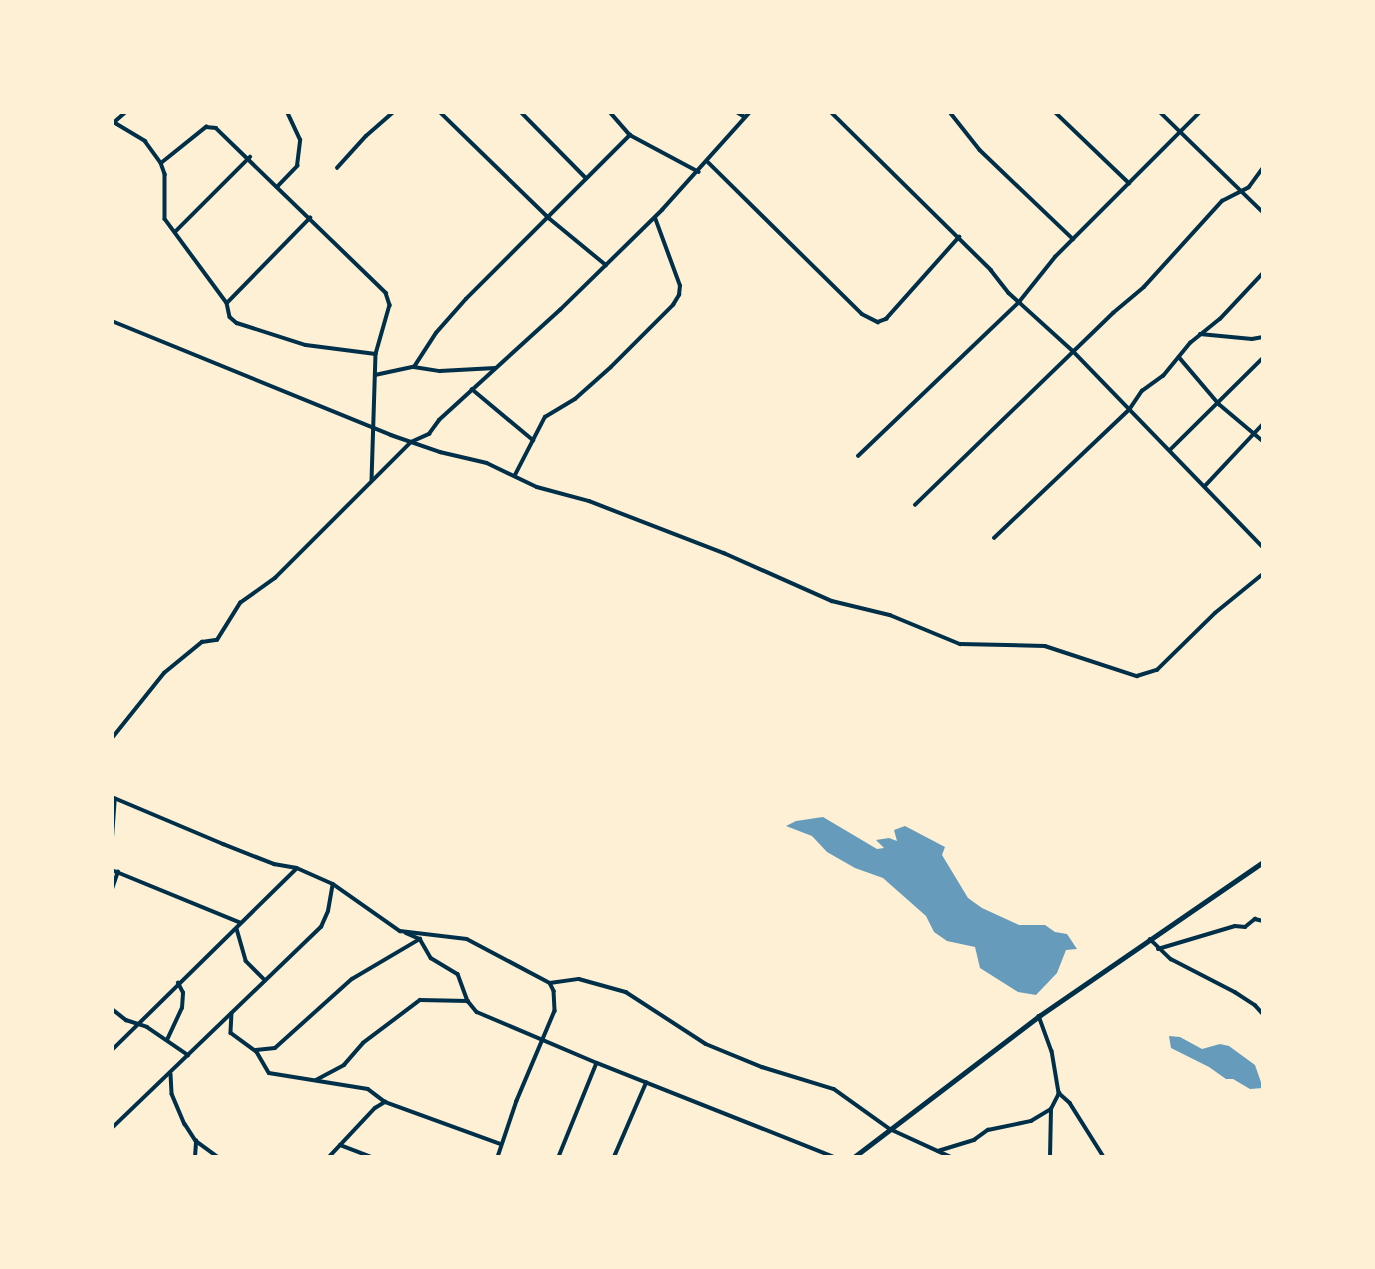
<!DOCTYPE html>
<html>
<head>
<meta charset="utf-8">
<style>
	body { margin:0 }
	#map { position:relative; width:1375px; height:1269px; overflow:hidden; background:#fdf0d5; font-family:"Times New Roman",serif }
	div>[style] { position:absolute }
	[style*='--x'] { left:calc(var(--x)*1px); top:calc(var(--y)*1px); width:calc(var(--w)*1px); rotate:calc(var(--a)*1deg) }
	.water>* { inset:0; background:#669bbc }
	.minor>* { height:3.5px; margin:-1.75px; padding:0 1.75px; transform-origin:1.75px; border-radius:1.75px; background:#003049 }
	.tertiary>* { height:4.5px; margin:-2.25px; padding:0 2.25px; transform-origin:2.25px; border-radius:2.25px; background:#003049 }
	span { translate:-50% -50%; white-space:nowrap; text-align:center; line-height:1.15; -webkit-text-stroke:6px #fdf0d5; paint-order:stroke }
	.frame { position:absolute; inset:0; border:114px solid #fdf0d5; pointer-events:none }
</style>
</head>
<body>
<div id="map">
	<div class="water">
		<i style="clip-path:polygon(823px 817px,877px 849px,884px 848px,876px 840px,889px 838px,897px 841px,894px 830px,905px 826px,945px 847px,942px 855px,968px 898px,982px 908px,1019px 925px,1045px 925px,1055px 932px,1067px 934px,1077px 949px,1066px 950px,1057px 973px,1036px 995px,1018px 992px,980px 968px,975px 947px,947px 941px,934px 932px,926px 916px,883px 878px,855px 868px,827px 852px,812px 836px,786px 826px,796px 821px)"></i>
		<i style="clip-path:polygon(1169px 1036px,1180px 1037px,1202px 1049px,1220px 1044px,1229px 1046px,1255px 1065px,1263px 1088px,1250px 1089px,1233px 1079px,1226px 1079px,1209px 1067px,1171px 1048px)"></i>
	</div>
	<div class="minor">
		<i style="--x:440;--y:112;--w:152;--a:44.2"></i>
		<i style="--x:549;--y:218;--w:74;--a:39.5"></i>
		<i style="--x:521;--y:112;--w:93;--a:45.4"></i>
		<i style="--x:610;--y:112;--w:30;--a:49"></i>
		<i style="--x:630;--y:135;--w:78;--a:28.2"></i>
		<i style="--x:737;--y:112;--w:9;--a:32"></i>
		<i style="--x:831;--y:112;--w:225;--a:44.6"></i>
		<i style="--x:991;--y:270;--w:29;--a:52"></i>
		<i style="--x:1009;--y:293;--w:86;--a:42.2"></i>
		<i style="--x:1073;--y:351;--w:273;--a:45.9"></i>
		<i style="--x:950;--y:112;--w:48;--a:51.7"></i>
		<i style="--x:980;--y:150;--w:129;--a:43.7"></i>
		<i style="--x:1055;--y:112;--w:103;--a:43.8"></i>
		<i style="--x:1160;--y:112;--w:144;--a:44.2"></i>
		<i style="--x:112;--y:121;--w:39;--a:31"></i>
		<i style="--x:145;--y:141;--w:27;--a:54"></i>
		<i style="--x:161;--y:163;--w:12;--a:70"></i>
		<i style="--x:165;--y:174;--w:45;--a:90"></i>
		<i style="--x:165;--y:219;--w:104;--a:53.6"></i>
		<i style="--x:227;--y:303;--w:14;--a:78"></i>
		<i style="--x:230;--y:317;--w:9;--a:41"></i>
		<i style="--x:237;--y:323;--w:72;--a:17.7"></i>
		<i style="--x:306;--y:345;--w:70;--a:7.4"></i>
		<i style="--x:112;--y:124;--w:18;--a:-41"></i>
		<i style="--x:708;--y:162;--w:216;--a:44.6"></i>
		<i style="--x:862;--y:314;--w:18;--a:27"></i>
		<i style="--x:878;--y:322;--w:9;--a:-21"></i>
		<i style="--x:886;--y:319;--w:110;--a:-48.3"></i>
		<i style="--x:161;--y:163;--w:58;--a:-38.7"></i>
		<i style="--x:206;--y:127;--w:10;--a:6"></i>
		<i style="--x:216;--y:128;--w:237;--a:44.1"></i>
		<i style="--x:386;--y:293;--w:13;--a:72"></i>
		<i style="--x:390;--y:305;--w:51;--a:105.9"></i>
		<i style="--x:376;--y:354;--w:126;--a:91.8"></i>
		<i style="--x:337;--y:168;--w:43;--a:-47.8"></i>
		<i style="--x:366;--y:136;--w:37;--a:-41"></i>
		<i style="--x:278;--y:186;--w:28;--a:-46"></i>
		<i style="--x:297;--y:166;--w:26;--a:-83"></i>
		<i style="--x:300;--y:140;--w:31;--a:-115"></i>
		<i style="--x:175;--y:232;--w:106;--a:-45"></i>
		<i style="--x:227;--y:303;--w:119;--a:-45.7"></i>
		<i style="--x:112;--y:321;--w:301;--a:22.2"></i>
		<i style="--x:391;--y:435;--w:52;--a:19.1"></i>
		<i style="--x:440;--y:452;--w:48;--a:13.2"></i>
		<i style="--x:487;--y:463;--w:55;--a:25.6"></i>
		<i style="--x:537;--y:487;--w:54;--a:15.1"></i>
		<i style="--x:589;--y:501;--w:145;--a:21.1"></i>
		<i style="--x:724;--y:553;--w:118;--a:24"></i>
		<i style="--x:832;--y:601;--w:60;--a:13.6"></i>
		<i style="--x:890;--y:615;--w:76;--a:22.5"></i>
		<i style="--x:960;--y:644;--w:85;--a:1.3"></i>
		<i style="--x:1045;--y:646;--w:97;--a:18.1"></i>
		<i style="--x:1137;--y:676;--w:21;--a:-17"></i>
		<i style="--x:1157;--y:670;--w:81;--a:-44.5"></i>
		<i style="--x:1215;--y:613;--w:62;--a:-39.1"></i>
		<i style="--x:1200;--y:334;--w:52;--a:5.5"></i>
		<i style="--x:1252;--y:339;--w:11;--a:-10"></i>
		<i style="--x:1179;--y:357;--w:62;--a:49.6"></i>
		<i style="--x:1219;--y:404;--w:57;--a:40.1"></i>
		<i style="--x:414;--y:367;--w:40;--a:-57.1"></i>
		<i style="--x:436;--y:333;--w:45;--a:-48.6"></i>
		<i style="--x:466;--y:299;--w:232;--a:-45"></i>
		<i style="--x:375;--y:375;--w:40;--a:-12"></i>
		<i style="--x:414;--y:367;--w:26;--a:9"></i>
		<i style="--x:440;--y:371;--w:55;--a:-3.1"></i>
		<i style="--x:472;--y:389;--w:80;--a:39.9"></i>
		<i style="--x:1170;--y:450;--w:131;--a:-44.7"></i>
		<i style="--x:858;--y:456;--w:223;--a:-43.7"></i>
		<i style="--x:1019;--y:302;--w:58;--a:-51.3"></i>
		<i style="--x:1055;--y:257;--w:205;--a:-45"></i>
		<i style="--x:515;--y:475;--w:65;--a:-62.7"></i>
		<i style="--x:545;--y:417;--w:35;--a:-31"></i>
		<i style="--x:575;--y:399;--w:48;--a:-41.6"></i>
		<i style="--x:611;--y:367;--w:88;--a:-45"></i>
		<i style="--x:673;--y:305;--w:12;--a:-59"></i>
		<i style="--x:679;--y:295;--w:9;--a:-84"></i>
		<i style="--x:680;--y:286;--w:72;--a:-110.2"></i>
		<i style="--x:1205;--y:486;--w:85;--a:-46.9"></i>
		<i style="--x:915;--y:505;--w:276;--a:-44.1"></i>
		<i style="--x:1113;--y:313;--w:40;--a:-40"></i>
		<i style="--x:1144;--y:287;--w:116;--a:-47.8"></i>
		<i style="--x:1222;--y:201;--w:30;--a:-27"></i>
		<i style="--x:1249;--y:187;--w:24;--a:-54"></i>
		<i style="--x:994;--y:538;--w:186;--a:-43.5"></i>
		<i style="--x:1129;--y:410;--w:23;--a:-56"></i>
		<i style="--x:1142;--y:391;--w:26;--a:-36"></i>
		<i style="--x:1163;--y:376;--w:43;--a:-50.7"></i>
		<i style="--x:1190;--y:343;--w:38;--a:-39"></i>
		<i style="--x:1220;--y:319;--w:63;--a:-46.9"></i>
		<i style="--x:112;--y:738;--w:83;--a:-51.3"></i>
		<i style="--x:164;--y:673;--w:49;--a:-39.2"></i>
		<i style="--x:202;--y:642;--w:15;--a:-8"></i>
		<i style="--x:217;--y:640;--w:44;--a:-58.1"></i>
		<i style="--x:240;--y:603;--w:43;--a:-35.5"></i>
		<i style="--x:275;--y:578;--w:192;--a:-45"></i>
		<i style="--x:411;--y:442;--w:20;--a:-24"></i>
		<i style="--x:429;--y:434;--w:17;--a:-54"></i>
		<i style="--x:439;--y:420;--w:164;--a:-42.3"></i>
		<i style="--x:560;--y:310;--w:143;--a:-44.4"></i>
		<i style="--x:662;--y:210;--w:132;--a:-48.1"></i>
		<i style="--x:112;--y:797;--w:121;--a:22.9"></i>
		<i style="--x:223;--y:844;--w:55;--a:21.4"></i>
		<i style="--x:274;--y:864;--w:23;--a:10"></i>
		<i style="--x:297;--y:868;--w:39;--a:24"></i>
		<i style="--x:333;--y:884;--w:82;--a:35"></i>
		<i style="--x:400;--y:931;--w:67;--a:6.8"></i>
		<i style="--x:467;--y:939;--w:94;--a:27.9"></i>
		<i style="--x:550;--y:983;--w:9;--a:63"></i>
		<i style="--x:554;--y:991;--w:20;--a:87"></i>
		<i style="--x:555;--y:1011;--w:98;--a:112.9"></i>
		<i style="--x:517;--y:1101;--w:59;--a:108.7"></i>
		<i style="--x:112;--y:838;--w:39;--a:-86"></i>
		<i style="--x:112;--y:870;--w:139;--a:22.3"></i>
		<i style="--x:112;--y:889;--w:18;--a:-71"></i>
		<i style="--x:237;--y:929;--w:33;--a:74"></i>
		<i style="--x:246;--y:961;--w:27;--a:45"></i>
		<i style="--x:406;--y:933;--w:15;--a:23"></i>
		<i style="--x:420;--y:939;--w:22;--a:60"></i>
		<i style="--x:431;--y:958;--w:31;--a:31"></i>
		<i style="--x:458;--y:974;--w:29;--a:70"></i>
		<i style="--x:468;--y:1001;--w:14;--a:51"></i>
		<i style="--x:477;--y:1012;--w:130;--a:23"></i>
		<i style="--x:597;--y:1063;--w:101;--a:112"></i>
		<i style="--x:1150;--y:939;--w:29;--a:44"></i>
		<i style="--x:1171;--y:959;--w:72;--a:27.3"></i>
		<i style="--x:1235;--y:992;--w:24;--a:33"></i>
		<i style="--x:1255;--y:1005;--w:12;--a:48"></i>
		<i style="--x:1158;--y:949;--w:80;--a:-16.6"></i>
		<i style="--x:1235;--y:926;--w:10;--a:6"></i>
		<i style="--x:1245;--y:927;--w:13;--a:-39"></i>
		<i style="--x:1255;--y:919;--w:8;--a:14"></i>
		<i style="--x:550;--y:983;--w:29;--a:-8"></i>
		<i style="--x:579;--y:979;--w:49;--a:15.5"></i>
		<i style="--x:626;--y:992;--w:95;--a:33"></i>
		<i style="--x:706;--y:1044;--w:61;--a:22.3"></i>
		<i style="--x:762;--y:1067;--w:75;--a:17"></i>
		<i style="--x:834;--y:1089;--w:69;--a:35.5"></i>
		<i style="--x:890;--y:1129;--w:67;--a:24.7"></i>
		<i style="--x:112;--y:1009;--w:18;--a:38"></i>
		<i style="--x:126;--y:1020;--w:22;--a:18"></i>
		<i style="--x:147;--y:1027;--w:50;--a:34.3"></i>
		<i style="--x:232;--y:1013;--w:20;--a:93"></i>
		<i style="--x:231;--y:1033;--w:32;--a:36"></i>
		<i style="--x:257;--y:1052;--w:24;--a:60"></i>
		<i style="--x:269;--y:1073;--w:100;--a:9.2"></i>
		<i style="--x:368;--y:1089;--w:21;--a:37"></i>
		<i style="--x:1039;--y:1016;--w:37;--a:70"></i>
		<i style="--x:1052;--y:1051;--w:43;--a:80.5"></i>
		<i style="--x:1059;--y:1093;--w:15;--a:42"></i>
		<i style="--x:1070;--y:1103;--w:64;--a:57.8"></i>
		<i style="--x:167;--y:1040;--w:35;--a:-65"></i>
		<i style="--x:182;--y:1008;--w:15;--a:-86"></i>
		<i style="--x:183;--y:993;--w:11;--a:-117"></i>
		<i style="--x:112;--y:1050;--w:258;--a:-44.5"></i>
		<i style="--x:256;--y:1050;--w:19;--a:-6"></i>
		<i style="--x:275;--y:1048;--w:103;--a:-41.9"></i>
		<i style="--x:352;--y:979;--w:79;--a:-30.5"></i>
		<i style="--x:597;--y:1063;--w:255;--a:21.6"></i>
		<i style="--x:171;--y:1074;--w:20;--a:87"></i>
		<i style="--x:172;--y:1094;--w:33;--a:67"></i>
		<i style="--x:185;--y:1124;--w:20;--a:57"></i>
		<i style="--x:196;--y:1141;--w:27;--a:36"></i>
		<i style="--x:316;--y:1080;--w:32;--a:-28"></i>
		<i style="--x:344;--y:1065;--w:29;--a:-49"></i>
		<i style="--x:363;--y:1043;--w:71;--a:-37"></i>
		<i style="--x:420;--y:1000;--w:48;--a:1.2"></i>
		<i style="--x:112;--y:1128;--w:290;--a:-43.9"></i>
		<i style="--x:321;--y:927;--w:17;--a:-66"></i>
		<i style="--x:328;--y:911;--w:27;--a:-80"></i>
		<i style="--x:340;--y:1145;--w:33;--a:21"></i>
		<i style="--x:938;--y:1151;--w:38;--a:-17"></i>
		<i style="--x:974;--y:1140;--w:17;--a:-36"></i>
		<i style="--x:988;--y:1130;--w:44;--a:-11.8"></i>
		<i style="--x:1031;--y:1121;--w:23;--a:-31"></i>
		<i style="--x:195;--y:1157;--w:16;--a:-86"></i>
		<i style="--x:329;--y:1157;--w:67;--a:-46.8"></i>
		<i style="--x:375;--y:1108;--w:12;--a:-31"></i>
		<i style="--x:385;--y:1102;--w:123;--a:19.9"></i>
		<i style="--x:614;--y:1157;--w:81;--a:-66.6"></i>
		<i style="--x:1050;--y:1157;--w:48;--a:-88.8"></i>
		<i style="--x:1051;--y:1109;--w:18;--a:-63"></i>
	</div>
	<div class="tertiary">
		<i style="--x:854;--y:1157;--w:233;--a:-37.3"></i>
		<i style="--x:1039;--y:1016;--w:272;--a:-34.5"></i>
	</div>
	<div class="frame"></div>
</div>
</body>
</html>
